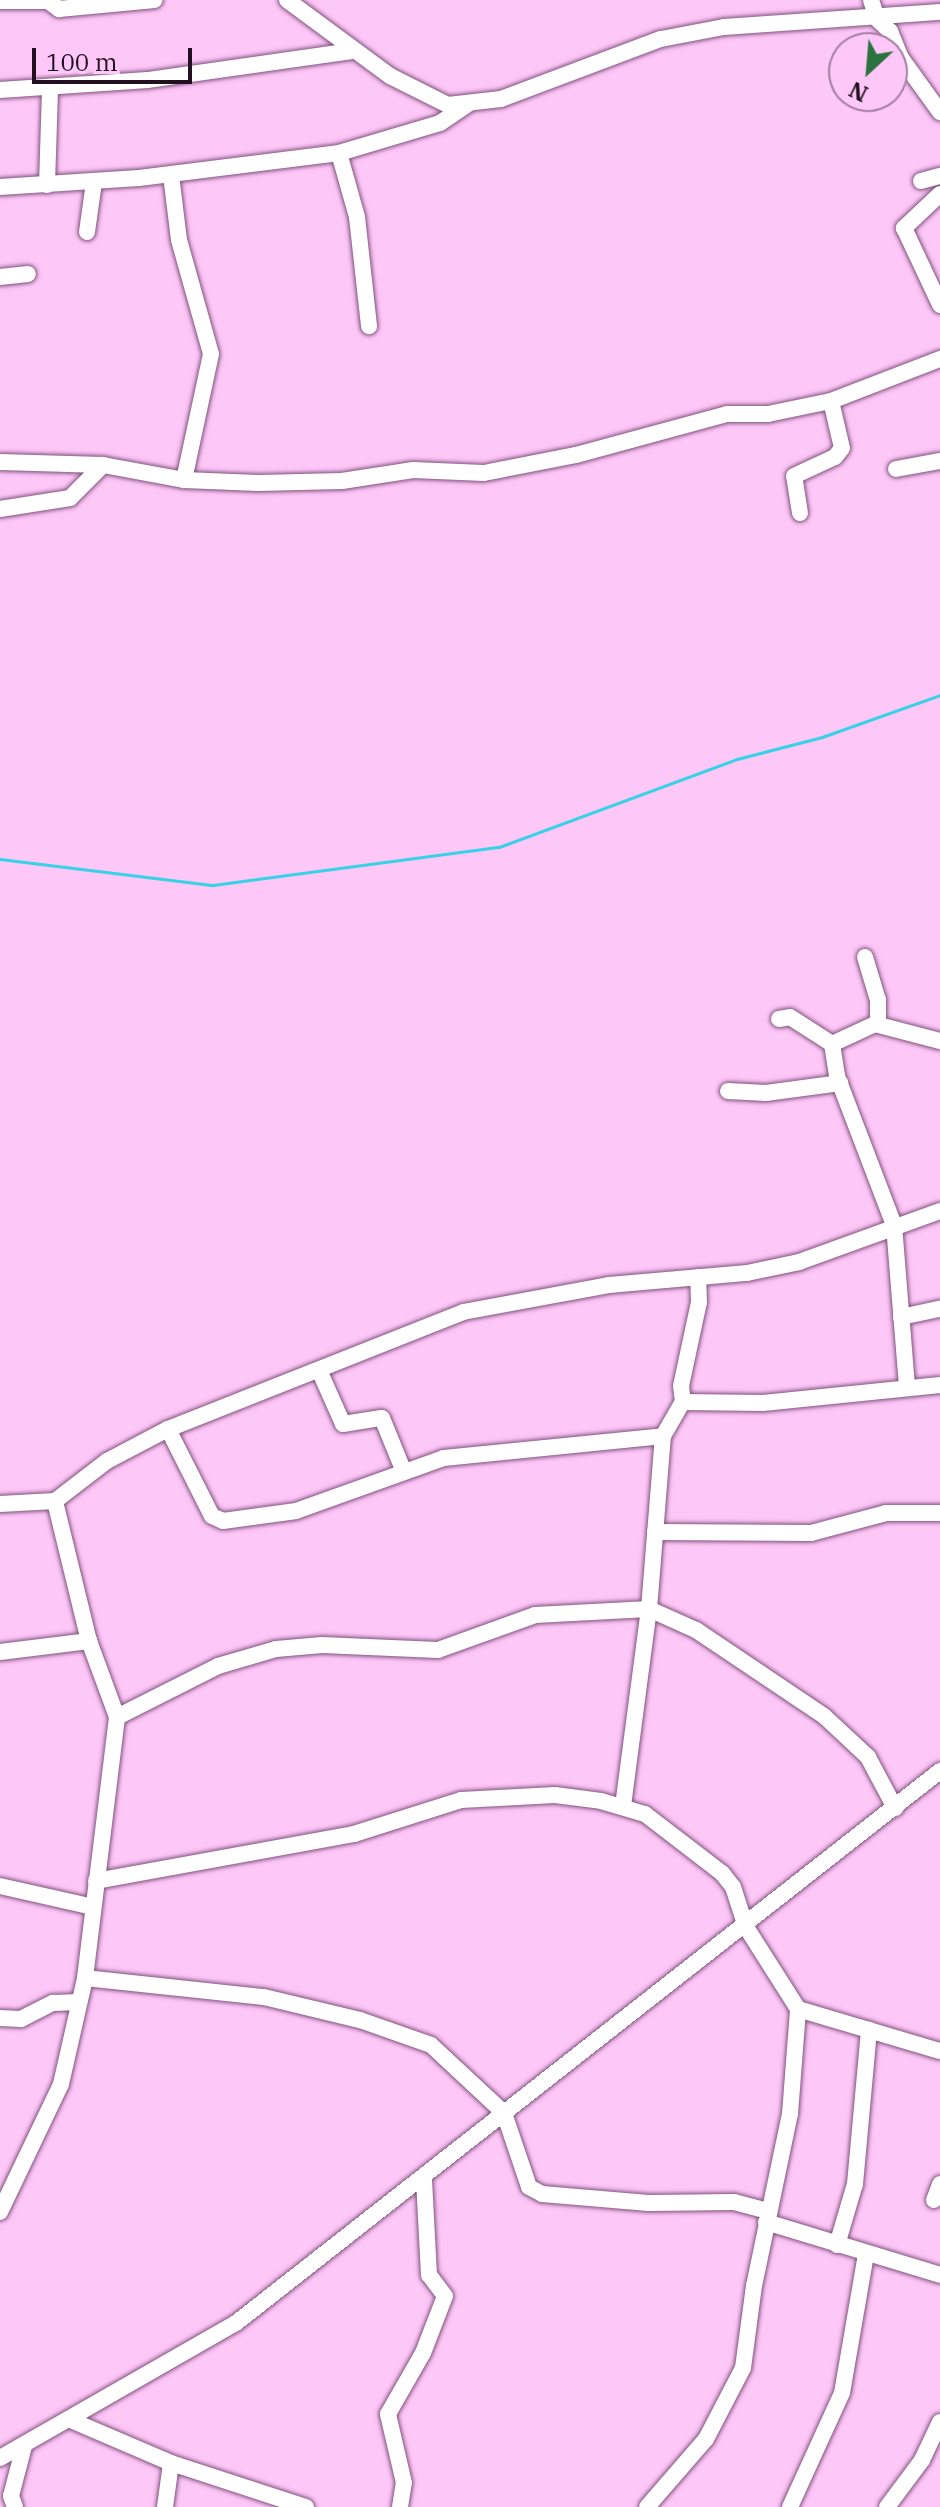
<!DOCTYPE html>
<html>
<head>
<meta charset="utf-8">
<style>
	body { margin:0 }
	#map { position:relative; width:940px; height:2507px; overflow:hidden; background:#fdc7f8; font-family:"IBM Plex Serif",serif }
	div>[style] { position:absolute }
	[style*='--x'] { left:calc(var(--x)*1px); top:calc(var(--y)*1px); width:calc(var(--w)*1px); rotate:calc(var(--a)*1deg) }
	.stream>* { height:3px; margin:-1.5px; padding:0 1.5px; transform-origin:1.5px; border-radius:1.5px; background:#35d2e8 }
	.roads { filter:drop-shadow(0 0 2px #81527d) drop-shadow(0 0 2px #81527d) }
	.minor>* { height:16px; margin:-8px; padding:0 8px; transform-origin:8px; border-radius:8px; background:#fff }
	span { translate:-50% -50%; white-space:nowrap; text-align:center; line-height:1.15; -webkit-text-stroke:8px #fdc7f8; paint-order:stroke }
	.north { position:absolute; left:828px; top:32px; width:80px; height:80px; box-sizing:border-box; background:#fdc7f8; border:2px solid #a57da2; border-radius:50%; rotate:206deg; font-size:22px; font-weight:700; line-height:32px; text-align:center; color:#220f20 }
	.north::after { content:''; display:block; margin:auto; width:28px; height:36px; background:#2c723e; clip-path:polygon(50% 0,100% 100%,50% 72%,0 100%) }
	.scale { position:absolute; left:32px; top:48px; width:160px; height:36px; box-sizing:border-box; border:4px solid #220f20; border-top:0; padding-left:10px; font-size:24px; line-height:28px; white-space:nowrap; color:#220f20; -webkit-text-stroke:6px #fdc7f8; paint-order:stroke }
</style>
</head>
<body>
<div id="map">
	<div class="stream">
		<i style="--x:0;--y:859;--w:215;--a:7"></i>
		<i style="--x:213;--y:885;--w:289;--a:-7.6"></i>
		<i style="--x:499;--y:847;--w:254;--a:-20.3"></i>
		<i style="--x:737;--y:759;--w:88;--a:-14.5"></i>
		<i style="--x:822;--y:737;--w:125;--a:-19.6"></i>
	</div>
	<div class="roads">
		<div class="minor">
			<i style="--x:287;--y:0;--w:128;--a:36.4"></i>
			<i style="--x:390;--y:76;--w:65;--a:26.6"></i>
			<i style="--x:448;--y:105;--w:53;--a:-6.5"></i>
			<i style="--x:501;--y:99;--w:171;--a:-20.6"></i>
			<i style="--x:661;--y:39;--w:64;--a:-10.8"></i>
			<i style="--x:724;--y:27;--w:217;--a:-4"></i>
			<i style="--x:871;--y:0;--w:20;--a:72"></i>
			<i style="--x:877;--y:19;--w:18;--a:43"></i>
			<i style="--x:890;--y:31;--w:29;--a:68"></i>
			<i style="--x:901;--y:58;--w:67;--a:54.2"></i>
			<i style="--x:0;--y:1;--w:48;--a:0"></i>
			<i style="--x:48;--y:1;--w:14;--a:36"></i>
			<i style="--x:59;--y:9;--w:96;--a:-5.4"></i>
			<i style="--x:0;--y:90;--w:148;--a:-3.9"></i>
			<i style="--x:148;--y:80;--w:207;--a:-8.1"></i>
			<i style="--x:339;--y:153;--w:66;--a:74.3"></i>
			<i style="--x:357;--y:217;--w:110;--a:83.7"></i>
			<i style="--x:171;--y:175;--w:65;--a:83"></i>
			<i style="--x:179;--y:240;--w:118;--a:74.3"></i>
			<i style="--x:211;--y:354;--w:129;--a:102.1"></i>
			<i style="--x:921;--y:181;--w:20;--a:-15"></i>
			<i style="--x:47;--y:185;--w:98;--a:-88.2"></i>
			<i style="--x:0;--y:187;--w:139;--a:-3.7"></i>
			<i style="--x:139;--y:178;--w:202;--a:-7.1"></i>
			<i style="--x:339;--y:153;--w:105;--a:-16.5"></i>
			<i style="--x:440;--y:123;--w:36;--a:-34"></i>
			<i style="--x:940;--y:194;--w:50;--a:136.6"></i>
			<i style="--x:904;--y:228;--w:85;--a:64.9"></i>
			<i style="--x:87;--y:232;--w:50;--a:-82"></i>
			<i style="--x:0;--y:277;--w:28;--a:-6"></i>
			<i style="--x:0;--y:462;--w:103;--a:1.7"></i>
			<i style="--x:103;--y:465;--w:82;--a:10.5"></i>
			<i style="--x:184;--y:480;--w:74;--a:2.3"></i>
			<i style="--x:258;--y:483;--w:84;--a:-1.4"></i>
			<i style="--x:342;--y:481;--w:72;--a:-8.8"></i>
			<i style="--x:413;--y:470;--w:71;--a:2.4"></i>
			<i style="--x:484;--y:473;--w:94;--a:-11.1"></i>
			<i style="--x:576;--y:455;--w:156;--a:-15.2"></i>
			<i style="--x:727;--y:414;--w:41;--a:0"></i>
			<i style="--x:768;--y:414;--w:64;--a:-11.7"></i>
			<i style="--x:831;--y:401;--w:117;--a:-21.1"></i>
			<i style="--x:896;--y:469;--w:45;--a:-10.3"></i>
			<i style="--x:0;--y:509;--w:71;--a:-8.9"></i>
			<i style="--x:70;--y:498;--w:47;--a:-45"></i>
			<i style="--x:800;--y:513;--w:37;--a:-99"></i>
			<i style="--x:794;--y:476;--w:45;--a:-24.9"></i>
			<i style="--x:835;--y:457;--w:11;--a:-52"></i>
			<i style="--x:842;--y:448;--w:48;--a:-103.2"></i>
			<i style="--x:865;--y:957;--w:45;--a:73.2"></i>
			<i style="--x:878;--y:1000;--w:24;--a:90"></i>
			<i style="--x:779;--y:1019;--w:11;--a:-10"></i>
			<i style="--x:790;--y:1017;--w:50;--a:32.7"></i>
			<i style="--x:832;--y:1044;--w:47;--a:-24.9"></i>
			<i style="--x:875;--y:1024;--w:67;--a:14.7"></i>
			<i style="--x:832;--y:1044;--w:32;--a:81"></i>
			<i style="--x:837;--y:1076;--w:160;--a:69.1"></i>
			<i style="--x:894;--y:1225;--w:161;--a:85.4"></i>
			<i style="--x:728;--y:1091;--w:38;--a:3"></i>
			<i style="--x:766;--y:1093;--w:75;--a:-7.7"></i>
			<i style="--x:901;--y:1317;--w:40;--a:-12"></i>
			<i style="--x:319;--y:1370;--w:59;--a:66"></i>
			<i style="--x:343;--y:1424;--w:39;--a:-9"></i>
			<i style="--x:382;--y:1418;--w:58;--a:67.8"></i>
			<i style="--x:683;--y:1402;--w:80;--a:0.7"></i>
			<i style="--x:763;--y:1403;--w:178;--a:-5.8"></i>
			<i style="--x:168;--y:1429;--w:97;--a:63.2"></i>
			<i style="--x:212;--y:1516;--w:12;--a:24"></i>
			<i style="--x:223;--y:1521;--w:74;--a:-7.8"></i>
			<i style="--x:296;--y:1511;--w:157;--a:-19.7"></i>
			<i style="--x:444;--y:1458;--w:220;--a:-5.7"></i>
			<i style="--x:0;--y:1504;--w:55;--a:-3.1"></i>
			<i style="--x:55;--y:1501;--w:66;--a:-37.6"></i>
			<i style="--x:107;--y:1461;--w:69;--a:-27.7"></i>
			<i style="--x:168;--y:1429;--w:317;--a:-21.6"></i>
			<i style="--x:463;--y:1312;--w:148;--a:-10.5"></i>
			<i style="--x:609;--y:1285;--w:139;--a:-5"></i>
			<i style="--x:747;--y:1273;--w:53;--a:-11.9"></i>
			<i style="--x:799;--y:1262;--w:150;--a:-19.9"></i>
			<i style="--x:655;--y:1532;--w:156;--a:0.4"></i>
			<i style="--x:811;--y:1533;--w:78;--a:-14.9"></i>
			<i style="--x:886;--y:1513;--w:54;--a:0"></i>
			<i style="--x:0;--y:1652;--w:90;--a:-7"></i>
			<i style="--x:117;--y:1717;--w:113;--a:-26.8"></i>
			<i style="--x:218;--y:1666;--w:60;--a:-16.3"></i>
			<i style="--x:276;--y:1649;--w:46;--a:-5"></i>
			<i style="--x:322;--y:1645;--w:116;--a:2.5"></i>
			<i style="--x:438;--y:1650;--w:103;--a:-19.8"></i>
			<i style="--x:535;--y:1615;--w:114;--a:-3"></i>
			<i style="--x:649;--y:1609;--w:51;--a:24.1"></i>
			<i style="--x:696;--y:1630;--w:154;--a:33.9"></i>
			<i style="--x:824;--y:1716;--w:60;--a:43"></i>
			<i style="--x:868;--y:1757;--w:58;--a:62.1"></i>
			<i style="--x:623;--y:1806;--w:199;--a:-82.5"></i>
			<i style="--x:649;--y:1609;--w:174;--a:-85.4"></i>
			<i style="--x:663;--y:1436;--w:39;--a:-60"></i>
			<i style="--x:683;--y:1402;--w:16;--a:-97"></i>
			<i style="--x:681;--y:1386;--w:86;--a:-77.9"></i>
			<i style="--x:699;--y:1302;--w:25;--a:-92"></i>
			<i style="--x:96;--y:1881;--w:262;--a:-10.3"></i>
			<i style="--x:354;--y:1834;--w:112;--a:-17.6"></i>
			<i style="--x:461;--y:1800;--w:94;--a:-3"></i>
			<i style="--x:555;--y:1795;--w:46;--a:7.4"></i>
			<i style="--x:601;--y:1801;--w:46;--a:16.5"></i>
			<i style="--x:645;--y:1814;--w:97;--a:37.5"></i>
			<i style="--x:722;--y:1873;--w:18;--a:52"></i>
			<i style="--x:733;--y:1887;--w:42;--a:72"></i>
			<i style="--x:746;--y:1927;--w:97;--a:57.6"></i>
			<i style="--x:798;--y:2009;--w:148;--a:16.5"></i>
			<i style="--x:0;--y:1886;--w:95;--a:12.7"></i>
			<i style="--x:85;--y:1978;--w:180;--a:6.1"></i>
			<i style="--x:264;--y:1997;--w:99;--a:13.5"></i>
			<i style="--x:360;--y:2020;--w:75;--a:19.4"></i>
			<i style="--x:431;--y:2045;--w:100;--a:43"></i>
			<i style="--x:504;--y:2113;--w:78;--a:71.3"></i>
			<i style="--x:529;--y:2187;--w:15;--a:28"></i>
			<i style="--x:542;--y:2194;--w:107;--a:4.8"></i>
			<i style="--x:649;--y:2203;--w:85;--a:-0.7"></i>
			<i style="--x:734;--y:2202;--w:35;--a:15"></i>
			<i style="--x:0;--y:2018;--w:21;--a:3"></i>
			<i style="--x:21;--y:2019;--w:36;--a:-27"></i>
			<i style="--x:53;--y:2003;--w:26;--a:-2"></i>
			<i style="--x:934;--y:2200;--w:17;--a:-69"></i>
			<i style="--x:0;--y:2212;--w:142;--a:-64.5"></i>
			<i style="--x:61;--y:2084;--w:109;--a:-77.2"></i>
			<i style="--x:85;--y:1978;--w:263;--a:-83"></i>
			<i style="--x:117;--y:1717;--w:81;--a:-110.2"></i>
			<i style="--x:89;--y:1641;--w:144;--a:-103.7"></i>
			<i style="--x:766;--y:2222;--w:182;--a:16.9"></i>
			<i style="--x:837;--y:2245;--w:64;--a:-73.6"></i>
			<i style="--x:855;--y:2184;--w:155;--a:-84.8"></i>
			<i style="--x:73;--y:2421;--w:107;--a:23.2"></i>
			<i style="--x:171;--y:2463;--w:142;--a:18.1"></i>
			<i style="--x:0;--y:2458;--w:272;--a:-29.8"></i>
			<i style="--x:236;--y:2323;--w:895;--a:-38.1"></i>
			<i style="--x:15;--y:2507;--w:12;--a:-110"></i>
			<i style="--x:11;--y:2496;--w:52;--a:-75.4"></i>
			<i style="--x:165;--y:2507;--w:44;--a:-82.2"></i>
			<i style="--x:400;--y:2507;--w:24;--a:-81"></i>
			<i style="--x:404;--y:2483;--w:71;--a:-103.1"></i>
			<i style="--x:388;--y:2414;--w:70;--a:-60.2"></i>
			<i style="--x:423;--y:2353;--w:61;--a:-68.9"></i>
			<i style="--x:445;--y:2296;--w:26;--a:-127"></i>
			<i style="--x:429;--y:2275;--w:96;--a:-93"></i>
			<i style="--x:647;--y:2507;--w:90;--a:-49.1"></i>
			<i style="--x:706;--y:2439;--w:80;--a:-62.5"></i>
			<i style="--x:743;--y:2368;--w:83;--a:-82.4"></i>
			<i style="--x:754;--y:2286;--w:176;--a:-78.2"></i>
			<i style="--x:790;--y:2114;--w:105;--a:-85.6"></i>
			<i style="--x:790;--y:2507;--w:125;--a:-65.5"></i>
			<i style="--x:842;--y:2393;--w:141;--a:-80.2"></i>
			<i style="--x:887;--y:2507;--w:59;--a:-53.3"></i>
			<i style="--x:922;--y:2460;--w:42;--a:-64.7"></i>
		</div>
	</div>
	<div class="north">N</div>
	<div class="scale">100 m</div>
</div>
</body>
</html>
